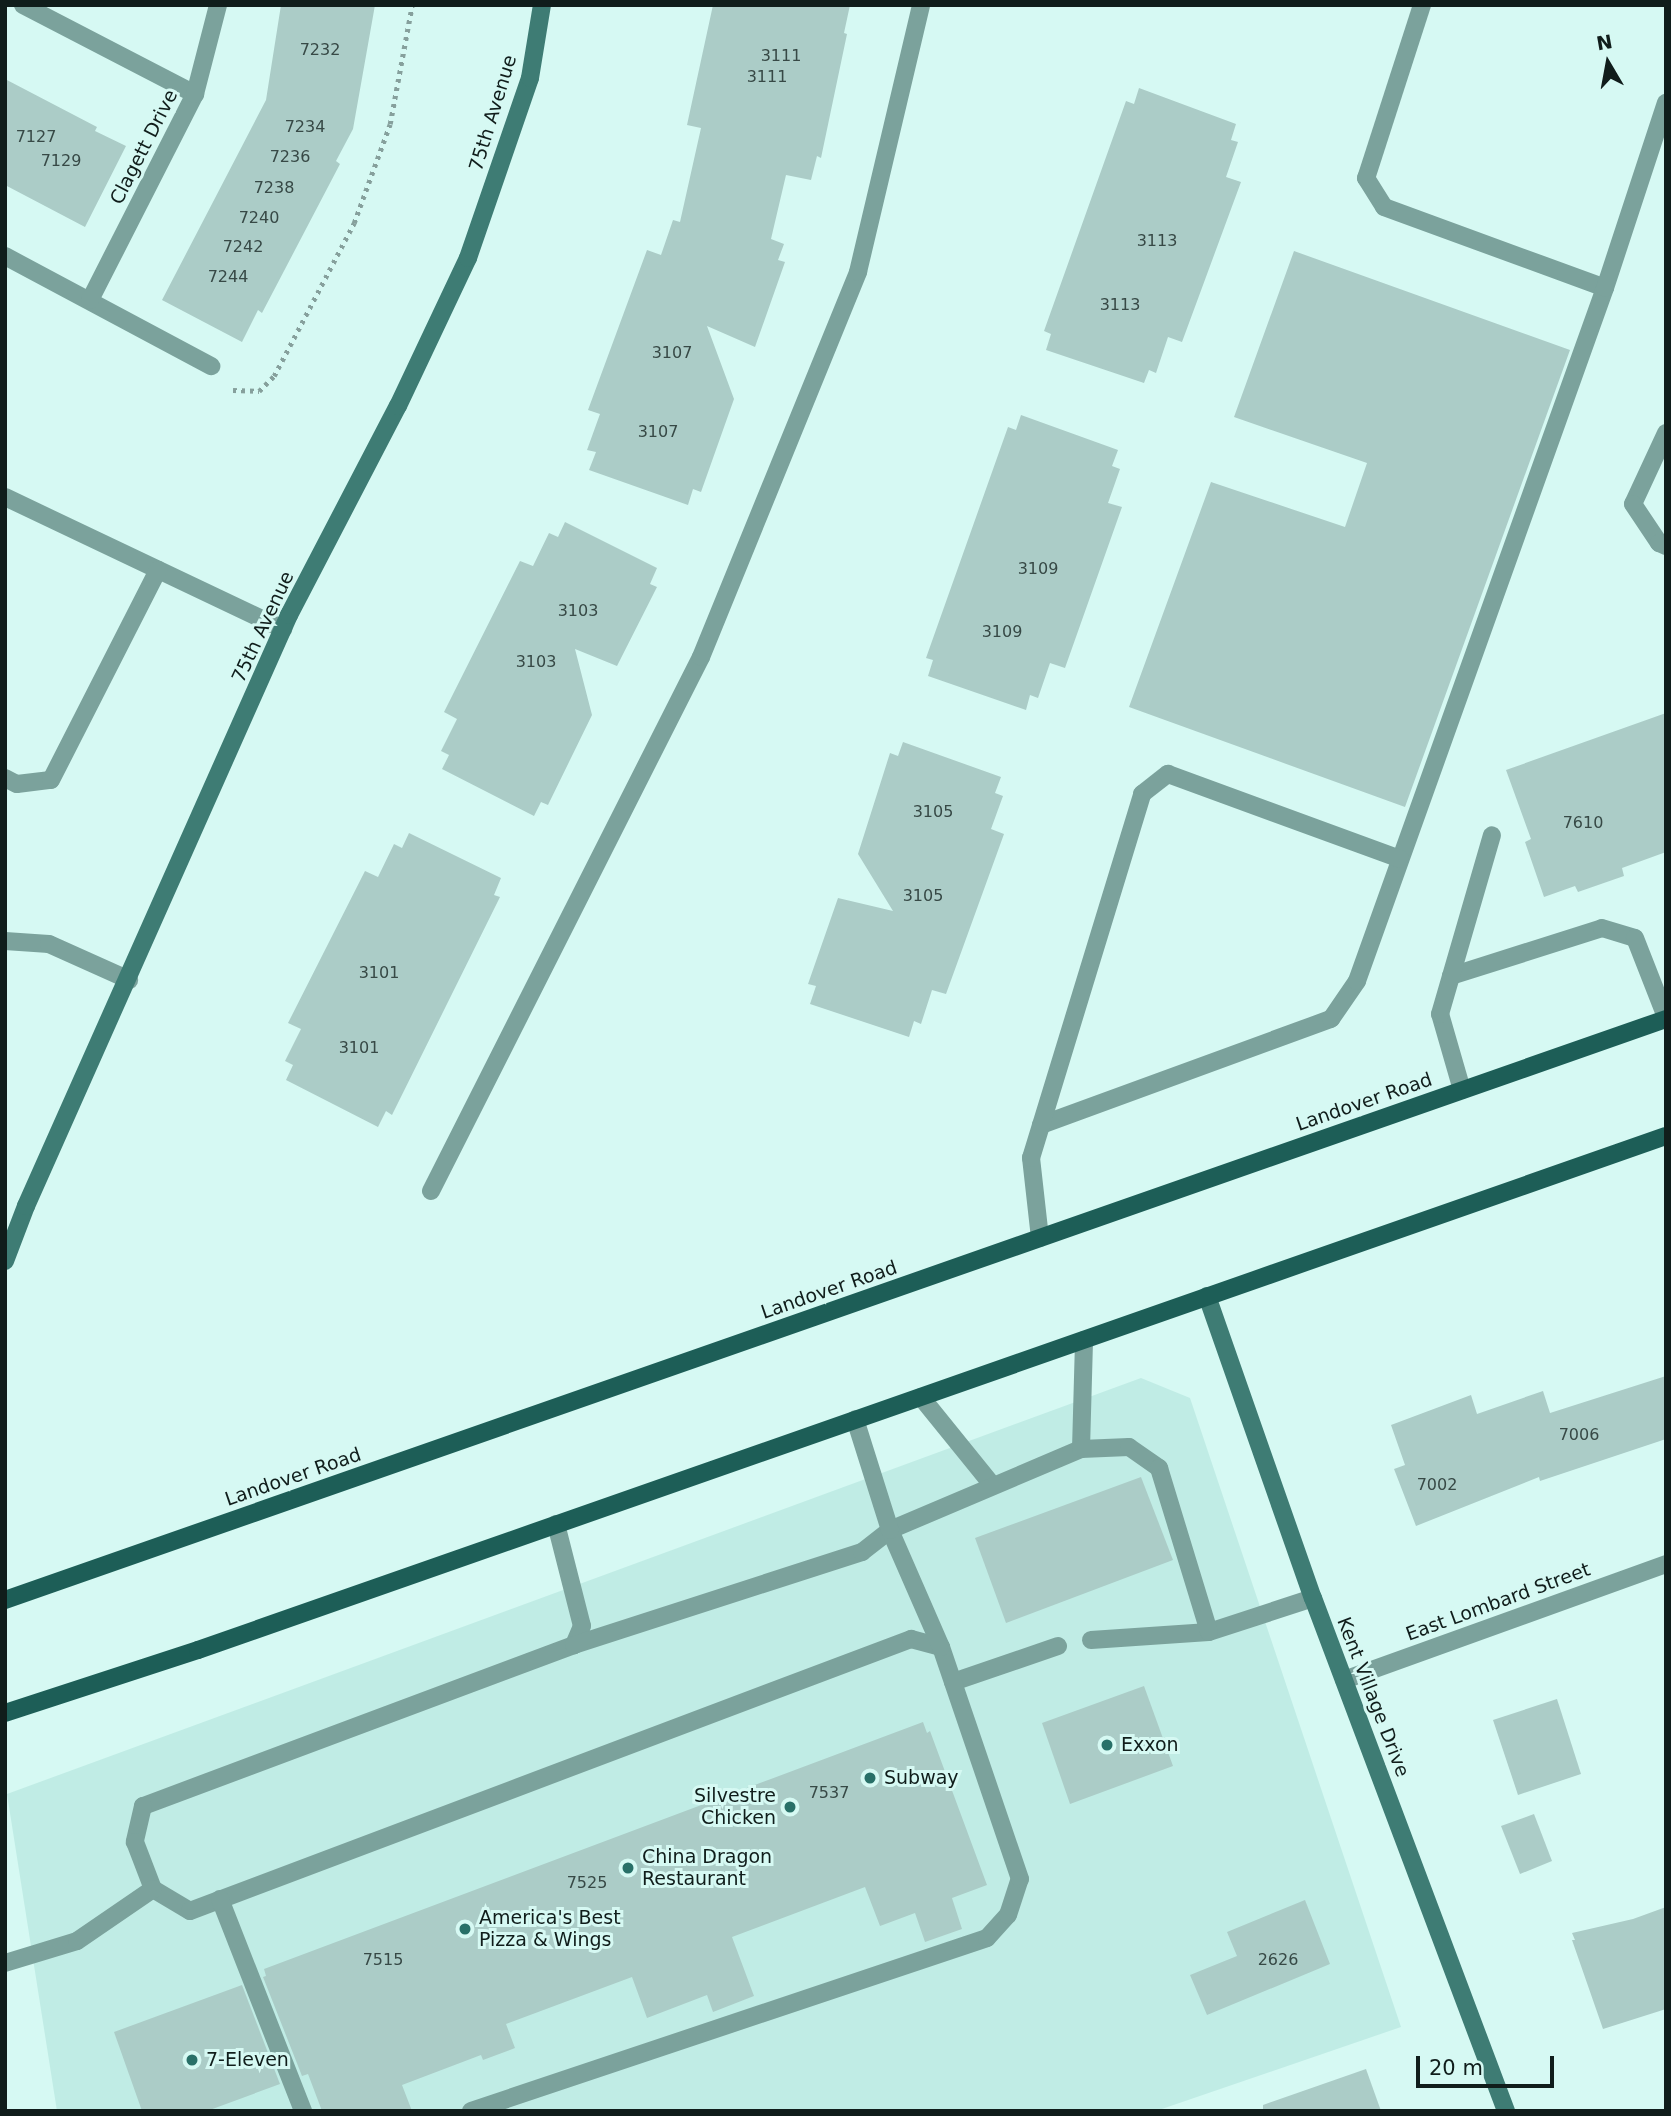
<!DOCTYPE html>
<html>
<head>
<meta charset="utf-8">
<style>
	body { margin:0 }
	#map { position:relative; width:1671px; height:2116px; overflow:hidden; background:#d6f9f3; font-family:"DejaVu Sans",sans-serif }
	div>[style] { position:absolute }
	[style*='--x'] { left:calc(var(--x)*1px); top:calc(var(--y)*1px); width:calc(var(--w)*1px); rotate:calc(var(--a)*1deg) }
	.built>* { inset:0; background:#c0ece5 }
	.building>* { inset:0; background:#abccc7 }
	.path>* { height:4.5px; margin-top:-2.25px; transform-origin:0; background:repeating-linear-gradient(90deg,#86a09c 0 3.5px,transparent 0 8.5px) }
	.lane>* { height:18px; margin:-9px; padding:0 9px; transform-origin:9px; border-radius:9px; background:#7ba29c }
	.street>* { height:18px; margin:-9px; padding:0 9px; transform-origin:9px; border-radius:9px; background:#7ba29c }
	.secondary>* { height:18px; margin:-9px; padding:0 9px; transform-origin:9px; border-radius:9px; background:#3e7c74 }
	.primary>* { height:18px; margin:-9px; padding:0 9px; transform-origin:9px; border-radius:9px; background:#1d5e57 }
	.dots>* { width:19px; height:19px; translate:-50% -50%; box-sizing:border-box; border:4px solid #d6f9f3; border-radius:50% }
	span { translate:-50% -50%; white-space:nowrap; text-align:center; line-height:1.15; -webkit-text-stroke:6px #d6f9f3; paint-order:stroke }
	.number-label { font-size:16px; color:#374946 }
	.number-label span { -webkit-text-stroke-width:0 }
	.street-label { font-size:19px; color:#101d1b }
	.poi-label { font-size:19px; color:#101d1b }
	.left { translate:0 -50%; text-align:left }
	.right { translate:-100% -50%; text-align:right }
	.frame { position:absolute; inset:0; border:7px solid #101d1b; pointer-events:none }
	.north { position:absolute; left:1573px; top:28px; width:70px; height:70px; -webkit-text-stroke:5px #d6f9f3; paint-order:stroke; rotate:350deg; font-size:19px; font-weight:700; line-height:28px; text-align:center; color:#101d1b }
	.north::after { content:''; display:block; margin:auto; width:24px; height:32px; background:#101d1b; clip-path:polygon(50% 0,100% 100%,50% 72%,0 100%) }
	.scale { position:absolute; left:1416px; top:2056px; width:138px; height:32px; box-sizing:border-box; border:4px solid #101d1b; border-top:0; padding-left:9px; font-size:21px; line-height:24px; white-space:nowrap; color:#101d1b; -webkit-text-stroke:5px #d6f9f3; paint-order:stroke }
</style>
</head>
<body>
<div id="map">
	<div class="built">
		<i style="clip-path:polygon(1141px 1378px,1190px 1398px,1401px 2027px,1156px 2111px,57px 2111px,7px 1794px)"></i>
	</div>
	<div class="building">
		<i style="clip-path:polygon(281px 5px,375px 5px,353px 129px,336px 161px,340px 164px,262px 313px,258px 310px,242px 342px,162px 300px,266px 100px)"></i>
		<i style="clip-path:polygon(713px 5px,850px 5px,844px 33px,847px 34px,821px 158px,817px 156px,811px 180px,786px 175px,771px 239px,784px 244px,778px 260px,785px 262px,755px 347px,707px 326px,734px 399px,701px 492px,693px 489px,688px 505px,589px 470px,596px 452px,587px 450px,600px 414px,588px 410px,647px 250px,661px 255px,673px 220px,680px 222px,701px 128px,687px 125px)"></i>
		<i style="clip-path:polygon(5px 79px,97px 127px,95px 131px,126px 146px,85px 227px,5px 185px)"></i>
		<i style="clip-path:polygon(1139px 88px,1236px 124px,1231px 140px,1238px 142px,1226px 177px,1241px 182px,1182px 342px,1168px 337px,1156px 373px,1149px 370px,1144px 383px,1046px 350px,1051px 334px,1044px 331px,1126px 101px,1134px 104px)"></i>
		<i style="clip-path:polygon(1294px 251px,1570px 350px,1405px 807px,1129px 707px,1211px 482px,1345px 527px,1367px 463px,1234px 417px)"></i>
		<i style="clip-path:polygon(1021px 415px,1118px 450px,1112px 466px,1120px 469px,1108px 503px,1122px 507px,1065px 668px,1050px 663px,1038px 698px,1030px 695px,1026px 710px,928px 676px,933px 660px,926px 658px,1008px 427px,1016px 430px)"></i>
		<i style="clip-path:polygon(565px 522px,657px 568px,650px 584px,657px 587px,617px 666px,575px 649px,592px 715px,548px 805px,541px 802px,534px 816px,442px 769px,449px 755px,441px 751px,457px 719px,444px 712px,520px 561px,533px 566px,549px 533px,558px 537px)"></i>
		<i style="clip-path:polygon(1666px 713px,1666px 852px,1622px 868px,1624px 876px,1578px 892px,1575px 886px,1544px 897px,1525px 842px,1531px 839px,1506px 770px)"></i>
		<i style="clip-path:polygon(903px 742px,1001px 777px,995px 793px,1003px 796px,991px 829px,1004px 834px,946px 994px,932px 990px,921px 1024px,914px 1021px,909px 1037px,810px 1004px,816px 986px,808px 984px,838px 898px,893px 911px,858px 854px,890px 753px,898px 756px)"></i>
		<i style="clip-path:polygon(409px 833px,501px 878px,494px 895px,500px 897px,392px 1115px,386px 1111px,378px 1127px,286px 1080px,293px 1065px,285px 1061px,301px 1029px,288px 1023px,365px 871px,378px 877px,394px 844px,402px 848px)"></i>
		<i style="clip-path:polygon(1666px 1376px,1666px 1439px,1540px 1481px,1539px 1477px,1416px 1526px,1394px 1469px,1405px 1465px,1391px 1425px,1471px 1395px,1477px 1414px,1543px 1391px,1550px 1413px)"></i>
		<i style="clip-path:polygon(1141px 1477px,1173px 1560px,1006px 1623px,975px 1538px)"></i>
		<i style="clip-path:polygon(1144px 1686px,1173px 1766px,1070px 1804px,1042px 1723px)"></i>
		<i style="clip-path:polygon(1557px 1699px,1581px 1774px,1518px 1795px,1493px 1720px)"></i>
		<i style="clip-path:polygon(923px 1722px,927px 1733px,930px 1731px,987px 1885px,952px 1898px,962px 1929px,925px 1942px,915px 1913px,880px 1926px,865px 1887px,732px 1937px,754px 1996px,713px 2012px,707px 1995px,647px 2018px,632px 1977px,506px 2024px,515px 2048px,483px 2060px,481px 2055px,402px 2085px,412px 2111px,322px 2111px,308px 2074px,302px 2076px,263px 1977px,266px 1976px,264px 1969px)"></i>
		<i style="clip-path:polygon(1534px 1814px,1552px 1861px,1520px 1874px,1501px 1826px)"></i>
		<i style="clip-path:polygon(1305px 1900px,1330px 1964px,1207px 2015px,1190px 1975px,1237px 1956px,1227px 1932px)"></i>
		<i style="clip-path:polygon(1666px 1907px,1666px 2009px,1603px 2029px,1572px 1940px,1575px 1940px,1572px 1933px,1633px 1919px)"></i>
		<i style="clip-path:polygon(242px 1985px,280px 2084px,207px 2111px,142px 2111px,114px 2032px)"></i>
		<i style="clip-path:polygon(1366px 2069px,1381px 2111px,1263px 2111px,1263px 2105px)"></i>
	</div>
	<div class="path">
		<i style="--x:233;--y:390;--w:26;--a:2"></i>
		<i style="--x:259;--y:391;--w:21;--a:-45"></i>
		<i style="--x:274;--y:376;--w:173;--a:-62.4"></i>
		<i style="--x:354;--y:223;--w:105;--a:-70"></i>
		<i style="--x:390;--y:124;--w:121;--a:-79.5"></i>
	</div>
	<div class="lane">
		<i style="--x:1422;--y:5;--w:182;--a:107.9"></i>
		<i style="--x:1366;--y:178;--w:34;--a:58"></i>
		<i style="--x:1384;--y:207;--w:235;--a:20.1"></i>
		<i style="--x:5;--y:256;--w:234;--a:28.1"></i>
		<i style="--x:1666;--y:433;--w:78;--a:114.9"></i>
		<i style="--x:1633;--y:504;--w:47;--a:56.3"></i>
		<i style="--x:1659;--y:543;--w:8;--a:23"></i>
		<i style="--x:5;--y:497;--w:308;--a:25.4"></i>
		<i style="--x:5;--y:778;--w:13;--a:27"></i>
		<i style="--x:17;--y:784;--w:34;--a:-7"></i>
		<i style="--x:51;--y:780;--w:236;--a:-63"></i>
		<i style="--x:5;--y:941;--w:44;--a:3.9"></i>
		<i style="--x:49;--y:944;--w:88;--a:24.2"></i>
		<i style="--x:1451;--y:976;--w:158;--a:-17.6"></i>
		<i style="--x:1602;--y:928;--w:34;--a:17"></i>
		<i style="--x:1635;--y:938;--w:85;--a:68.6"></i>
		<i style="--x:1462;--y:1090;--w:79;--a:-106.1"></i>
		<i style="--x:1440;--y:1014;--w:186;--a:-73.8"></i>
		<i style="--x:1041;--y:1125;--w:309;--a:-20.1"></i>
		<i style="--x:1331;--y:1019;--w:46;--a:-55.6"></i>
		<i style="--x:1357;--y:981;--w:736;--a:-70.31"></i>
		<i style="--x:1605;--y:288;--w:195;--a:-71.8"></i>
		<i style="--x:1040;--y:1238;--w:81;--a:-96.4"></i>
		<i style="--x:1031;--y:1158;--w:381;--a:-73"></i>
		<i style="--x:1142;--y:794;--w:33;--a:-38"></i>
		<i style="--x:1168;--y:774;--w:247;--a:20.1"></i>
		<i style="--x:921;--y:1397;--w:114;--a:51"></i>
		<i style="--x:1081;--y:1449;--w:109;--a:-88.4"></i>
		<i style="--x:556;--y:1524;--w:105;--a:75.7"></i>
		<i style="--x:582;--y:1626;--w:21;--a:113"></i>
		<i style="--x:574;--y:1645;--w:460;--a:159.5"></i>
		<i style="--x:143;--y:1806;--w:37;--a:103"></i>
		<i style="--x:135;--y:1842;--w:50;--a:69"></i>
		<i style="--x:153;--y:1889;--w:43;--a:30.7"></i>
		<i style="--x:190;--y:1911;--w:771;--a:-20.67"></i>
		<i style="--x:911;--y:1639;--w:31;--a:15"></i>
		<i style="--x:1091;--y:1640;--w:118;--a:-3.9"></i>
		<i style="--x:1209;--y:1632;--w:109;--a:-18.1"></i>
		<i style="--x:574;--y:1645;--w:303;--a:-17.9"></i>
		<i style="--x:862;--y:1552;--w:36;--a:-38"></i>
		<i style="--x:890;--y:1530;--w:207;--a:-23"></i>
		<i style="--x:1081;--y:1449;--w:48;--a:-2.4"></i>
		<i style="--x:1129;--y:1447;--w:37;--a:35"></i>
		<i style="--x:1159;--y:1468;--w:171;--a:73"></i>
		<i style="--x:953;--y:1682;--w:111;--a:-18.9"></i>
		<i style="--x:220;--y:1899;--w:228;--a:68.6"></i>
		<i style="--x:5;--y:1963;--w:75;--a:-17"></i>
		<i style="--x:77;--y:1941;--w:92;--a:-34.4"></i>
		<i style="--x:471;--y:2111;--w:544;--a:-18.53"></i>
		<i style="--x:987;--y:1938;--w:31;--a:-48"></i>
		<i style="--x:1008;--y:1915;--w:38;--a:-72"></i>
		<i style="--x:1020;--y:1879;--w:245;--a:-108.8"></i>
		<i style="--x:941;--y:1647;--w:128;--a:-113.6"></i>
		<i style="--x:890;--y:1530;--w:116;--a:-107.5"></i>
	</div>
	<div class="street">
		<i style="--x:23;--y:5;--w:194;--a:27.4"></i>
		<i style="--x:90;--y:300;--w:231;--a:-63"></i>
		<i style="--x:195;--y:94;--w:92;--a:-75.5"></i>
		<i style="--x:431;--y:1191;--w:598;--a:-63.18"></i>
		<i style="--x:701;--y:657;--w:416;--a:-67.8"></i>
		<i style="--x:858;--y:272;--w:274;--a:-76.7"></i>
		<i style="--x:1344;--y:1680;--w:342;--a:-19.8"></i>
	</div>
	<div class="secondary">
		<i style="--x:5;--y:1261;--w:59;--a:-69.1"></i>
		<i style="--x:26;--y:1206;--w:647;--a:-66.01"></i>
		<i style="--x:289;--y:615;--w:236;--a:-62.5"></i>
		<i style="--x:398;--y:406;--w:164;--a:-64.7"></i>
		<i style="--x:468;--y:258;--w:190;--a:-71"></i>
		<i style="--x:530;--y:78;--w:74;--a:-80.7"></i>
		<i style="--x:1207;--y:1296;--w:320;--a:70.7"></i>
		<i style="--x:1313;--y:1598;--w:548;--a:69.38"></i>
	</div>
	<div class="primary">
		<i style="--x:5;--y:1600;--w:1760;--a:-19.28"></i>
		<i style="--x:5;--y:1713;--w:203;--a:-18.1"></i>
		<i style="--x:198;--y:1650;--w:1555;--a:-19.3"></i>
	</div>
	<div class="dots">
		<i style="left:1107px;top:1745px;background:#287068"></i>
		<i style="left:870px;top:1778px;background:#287068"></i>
		<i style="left:790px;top:1807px;background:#287068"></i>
		<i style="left:628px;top:1868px;background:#287068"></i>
		<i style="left:465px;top:1929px;background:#287068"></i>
		<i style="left:192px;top:2060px;background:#287068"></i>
	</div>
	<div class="number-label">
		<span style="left:320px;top:50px">7232</span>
		<span style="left:781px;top:56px">3111</span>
		<span style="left:767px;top:77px">3111</span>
		<span style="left:305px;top:127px">7234</span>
		<span style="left:36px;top:137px">7127</span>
		<span style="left:290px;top:157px">7236</span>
		<span style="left:61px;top:161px">7129</span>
		<span style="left:274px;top:188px">7238</span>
		<span style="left:259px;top:218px">7240</span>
		<span style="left:1157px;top:241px">3113</span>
		<span style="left:243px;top:247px">7242</span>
		<span style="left:228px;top:277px">7244</span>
		<span style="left:1120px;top:305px">3113</span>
		<span style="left:672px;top:353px">3107</span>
		<span style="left:658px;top:432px">3107</span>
		<span style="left:1038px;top:569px">3109</span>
		<span style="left:578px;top:611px">3103</span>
		<span style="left:1002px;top:632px">3109</span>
		<span style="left:536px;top:662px">3103</span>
		<span style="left:933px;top:812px">3105</span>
		<span style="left:1583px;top:823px">7610</span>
		<span style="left:923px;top:896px">3105</span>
		<span style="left:379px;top:973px">3101</span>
		<span style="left:359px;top:1048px">3101</span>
		<span style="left:1579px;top:1435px">7006</span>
		<span style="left:1437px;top:1485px">7002</span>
		<span style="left:829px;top:1793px">7537</span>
		<span style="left:587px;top:1883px">7525</span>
		<span style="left:383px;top:1960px">7515</span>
		<span style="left:1278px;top:1960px">2626</span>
	</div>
	<div class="street-label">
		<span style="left:493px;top:113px;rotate:-73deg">75th Avenue</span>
		<span style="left:144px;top:147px;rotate:-63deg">Clagett Drive</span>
		<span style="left:263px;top:627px;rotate:-65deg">75th Avenue</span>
		<span style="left:1364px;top:1102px;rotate:-19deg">Landover Road</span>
		<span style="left:829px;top:1290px;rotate:-19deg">Landover Road</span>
		<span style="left:293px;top:1477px;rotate:-19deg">Landover Road</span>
		<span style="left:1498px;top:1602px;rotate:-20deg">East Lombard Street</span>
		<span style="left:1373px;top:1697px;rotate:69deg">Kent Village Drive</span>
	</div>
	<div class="poi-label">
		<span class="left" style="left:1121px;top:1745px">Exxon</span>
		<span class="left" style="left:884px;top:1778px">Subway</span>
		<span class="right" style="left:776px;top:1807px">Silvestre<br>Chicken</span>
		<span class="left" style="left:642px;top:1868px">China Dragon<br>Restaurant</span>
		<span class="left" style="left:479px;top:1929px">America's Best<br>Pizza &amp; Wings</span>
		<span class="left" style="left:206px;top:2060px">7-Eleven</span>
	</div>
	<div class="frame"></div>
	<div class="north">N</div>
	<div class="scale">20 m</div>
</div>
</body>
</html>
